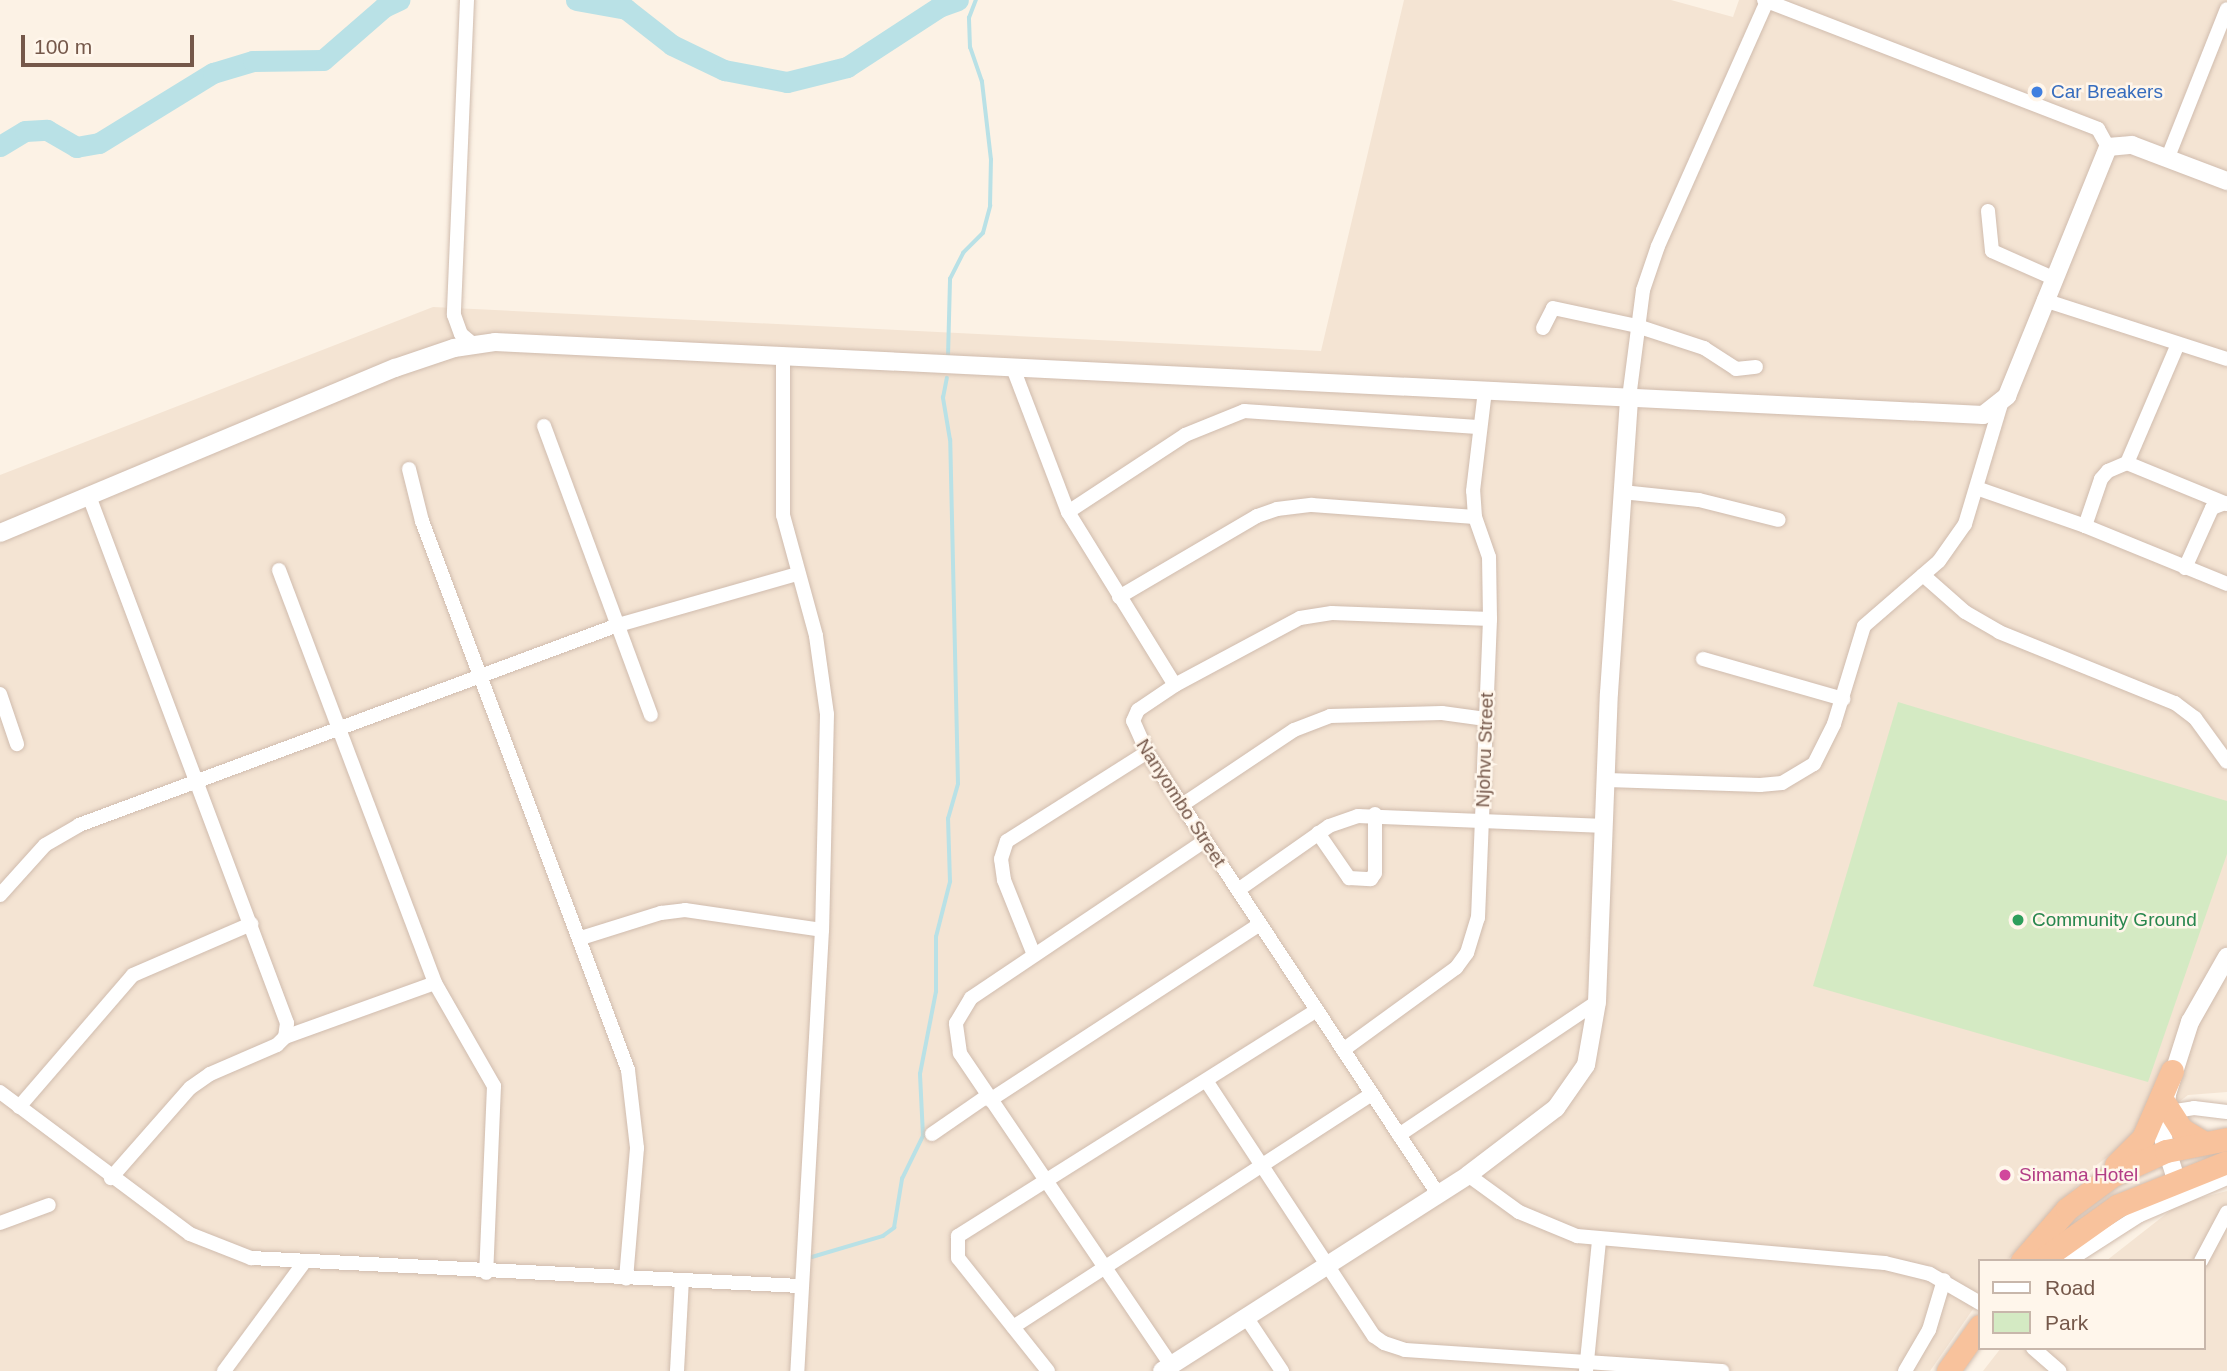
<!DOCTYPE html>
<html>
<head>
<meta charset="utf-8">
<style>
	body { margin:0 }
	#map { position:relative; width:2227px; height:1371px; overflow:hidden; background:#fcf2e5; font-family:Helvetica,sans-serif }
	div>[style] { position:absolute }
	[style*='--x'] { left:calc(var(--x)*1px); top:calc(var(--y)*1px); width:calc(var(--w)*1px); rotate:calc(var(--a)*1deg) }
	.residential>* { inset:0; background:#f4e4d3 }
	.green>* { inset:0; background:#d4eac3 }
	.stream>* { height:3.5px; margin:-1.75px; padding:0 1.75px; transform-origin:1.75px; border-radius:1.75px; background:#b9e1e6 }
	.river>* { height:21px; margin:-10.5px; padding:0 10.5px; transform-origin:10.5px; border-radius:10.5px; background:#b9e1e6 }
	.roads { filter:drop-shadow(0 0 2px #d0bcae) drop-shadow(0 0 2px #d0bcae) }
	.minor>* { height:14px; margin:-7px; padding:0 7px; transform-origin:7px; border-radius:7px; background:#fff }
	.tertiary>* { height:18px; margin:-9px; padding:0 9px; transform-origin:9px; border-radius:9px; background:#fff }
	.trunk>* { height:23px; margin:-11.5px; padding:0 11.5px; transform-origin:11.5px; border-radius:11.5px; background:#f8c29c }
	.dots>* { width:19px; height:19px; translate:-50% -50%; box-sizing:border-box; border:4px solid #fff6eb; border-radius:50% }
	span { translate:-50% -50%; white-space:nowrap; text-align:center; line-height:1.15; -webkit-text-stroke:5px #fff6eb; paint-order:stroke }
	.shop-label { font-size:19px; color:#366cbe }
	.left { translate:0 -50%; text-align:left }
	.street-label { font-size:19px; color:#75584a }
	.leisure-label { font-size:19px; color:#27864d }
	.hotel-label { font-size:19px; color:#b23c85 }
	.legend { position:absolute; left:1978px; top:1259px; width:228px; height:91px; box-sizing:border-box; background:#fff6eb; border:2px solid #c8b7ab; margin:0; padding:9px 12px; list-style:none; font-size:21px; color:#75584a }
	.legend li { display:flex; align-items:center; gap:14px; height:35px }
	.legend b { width:35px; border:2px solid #c8b7ab }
	.scale { position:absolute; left:21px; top:35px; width:173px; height:32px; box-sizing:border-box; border:4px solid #75584a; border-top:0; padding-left:9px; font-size:21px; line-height:24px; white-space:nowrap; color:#75584a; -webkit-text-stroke:5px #fff6eb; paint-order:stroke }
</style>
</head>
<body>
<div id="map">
	<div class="residential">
		<i style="clip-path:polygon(1404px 0,1671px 0,1733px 17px,1739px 0,2227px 0,2227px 1092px,2188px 1095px,2094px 1167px,2007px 1261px,1980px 1261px,1980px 1299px,1930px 1371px,0 1371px,0 475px,433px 307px,1321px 351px)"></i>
		<i style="clip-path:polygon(2227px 1191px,2227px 1371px,1983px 1371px,2001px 1348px,2204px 1348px,2204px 1261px,2106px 1261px,2180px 1203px)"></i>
	</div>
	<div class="green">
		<i style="clip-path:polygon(1898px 702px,2227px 801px,2227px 854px,2148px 1082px,1813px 986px)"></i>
	</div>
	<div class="stream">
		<i style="--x:948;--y:357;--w:78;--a:-88.5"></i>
		<i style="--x:950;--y:279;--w:29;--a:-63"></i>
		<i style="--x:963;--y:253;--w:28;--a:-45"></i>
		<i style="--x:983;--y:233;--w:28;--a:-75"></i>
		<i style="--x:990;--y:206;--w:46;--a:-88.8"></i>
		<i style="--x:991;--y:160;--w:79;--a:-96.6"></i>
		<i style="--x:982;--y:82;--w:36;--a:-109"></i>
		<i style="--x:970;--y:48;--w:30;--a:-92"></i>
		<i style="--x:969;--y:18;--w:19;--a:-69"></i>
		<i style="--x:812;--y:1257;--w:74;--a:-16.5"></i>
		<i style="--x:883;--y:1236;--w:14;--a:-36"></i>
		<i style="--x:894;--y:1228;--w:50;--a:-80.7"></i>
		<i style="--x:902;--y:1179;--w:48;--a:-64"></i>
		<i style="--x:923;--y:1136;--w:62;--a:-92.8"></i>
		<i style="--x:920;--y:1074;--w:84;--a:-79"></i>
		<i style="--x:936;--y:992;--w:55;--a:-90"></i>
		<i style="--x:936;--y:937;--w:57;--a:-75.7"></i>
		<i style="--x:950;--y:882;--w:63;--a:-91.8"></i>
		<i style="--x:948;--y:819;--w:36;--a:-74"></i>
		<i style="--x:958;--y:784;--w:344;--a:-91.3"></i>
		<i style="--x:950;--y:440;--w:43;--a:-99.5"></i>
		<i style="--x:943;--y:398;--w:20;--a:-79"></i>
	</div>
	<div class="river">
		<i style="--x:576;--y:0;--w:51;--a:10.2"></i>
		<i style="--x:626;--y:9;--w:58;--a:38"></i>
		<i style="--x:672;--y:45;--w:58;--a:25.7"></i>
		<i style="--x:724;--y:70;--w:64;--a:10.8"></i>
		<i style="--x:787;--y:82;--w:62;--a:-14"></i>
		<i style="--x:847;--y:67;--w:110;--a:-33.1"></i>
		<i style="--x:939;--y:7;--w:20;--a:-20"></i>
		<i style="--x:0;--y:146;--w:29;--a:-31"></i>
		<i style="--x:25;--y:131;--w:22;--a:-3"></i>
		<i style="--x:47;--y:130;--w:34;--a:30"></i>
		<i style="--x:76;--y:147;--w:23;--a:-10"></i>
		<i style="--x:99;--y:143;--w:134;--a:-31.6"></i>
		<i style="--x:213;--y:73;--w:42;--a:-16.7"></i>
		<i style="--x:253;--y:61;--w:70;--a:-0.8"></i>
		<i style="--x:323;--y:60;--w:81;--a:-41"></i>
		<i style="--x:384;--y:7;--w:17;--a:-25"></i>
	</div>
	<div class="roads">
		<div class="minor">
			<i style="--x:467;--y:0;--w:315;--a:92.4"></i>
			<i style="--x:454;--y:315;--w:20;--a:70"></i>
			<i style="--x:461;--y:334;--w:16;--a:40"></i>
			<i style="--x:1764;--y:0;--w:358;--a:21.1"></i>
			<i style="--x:2098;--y:129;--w:21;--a:61"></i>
			<i style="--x:2168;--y:157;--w:159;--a:-68.3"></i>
			<i style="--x:1988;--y:211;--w:40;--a:84.3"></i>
			<i style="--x:1992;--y:251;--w:67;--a:23.9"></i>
			<i style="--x:2044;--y:300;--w:192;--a:17.9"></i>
			<i style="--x:1543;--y:328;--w:22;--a:-63"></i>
			<i style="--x:1553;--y:308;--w:86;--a:12.1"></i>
			<i style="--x:1637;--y:326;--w:71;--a:18.2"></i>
			<i style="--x:1704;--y:348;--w:38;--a:33"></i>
			<i style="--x:1736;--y:369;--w:20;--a:-6"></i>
			<i style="--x:783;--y:356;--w:159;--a:90"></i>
			<i style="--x:783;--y:515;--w:125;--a:74.7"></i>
			<i style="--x:816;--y:636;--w:79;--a:82"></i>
			<i style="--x:827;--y:714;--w:216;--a:91.3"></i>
			<i style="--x:822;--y:930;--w:442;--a:93.2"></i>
			<i style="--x:1013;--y:368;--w:154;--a:69.1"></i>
			<i style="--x:1068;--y:512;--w:203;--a:58.3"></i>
			<i style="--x:1629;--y:398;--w:109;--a:-82.6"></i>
			<i style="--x:1643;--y:290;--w:46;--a:-71.2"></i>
			<i style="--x:1658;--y:246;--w:268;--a:-66"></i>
			<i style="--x:544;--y:426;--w:308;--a:69.7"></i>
			<i style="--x:2127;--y:463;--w:129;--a:-66.8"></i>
			<i style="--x:409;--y:469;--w:54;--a:76"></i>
			<i style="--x:422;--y:521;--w:586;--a:69.43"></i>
			<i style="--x:628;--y:1070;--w:79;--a:83.4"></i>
			<i style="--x:637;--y:1148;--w:131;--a:94.8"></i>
			<i style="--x:1979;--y:489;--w:112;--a:19.2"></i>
			<i style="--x:2085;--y:526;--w:153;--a:22.2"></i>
			<i style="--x:1622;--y:492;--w:77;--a:5.9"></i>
			<i style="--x:1699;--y:500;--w:82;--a:14"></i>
			<i style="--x:89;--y:496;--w:563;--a:69.41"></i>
			<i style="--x:287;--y:1023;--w:14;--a:98"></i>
			<i style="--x:285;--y:1037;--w:11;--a:135"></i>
			<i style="--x:277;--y:1045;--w:73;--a:156.6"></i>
			<i style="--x:210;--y:1074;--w:24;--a:145"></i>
			<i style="--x:190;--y:1088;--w:120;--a:131.3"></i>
			<i style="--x:1068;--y:512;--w:140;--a:-33.3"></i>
			<i style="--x:1185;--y:435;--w:64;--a:-22.1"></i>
			<i style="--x:1244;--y:411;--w:234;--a:3.9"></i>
			<i style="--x:2085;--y:526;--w:50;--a:-71.2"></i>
			<i style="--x:2101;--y:479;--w:11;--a:-49"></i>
			<i style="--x:2108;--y:471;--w:21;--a:-23"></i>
			<i style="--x:2127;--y:463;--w:108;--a:22.3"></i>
			<i style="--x:2185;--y:568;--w:66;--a:-65.8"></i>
			<i style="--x:2212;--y:508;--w:14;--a:-21"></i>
			<i style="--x:279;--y:570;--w:441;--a:69.3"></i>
			<i style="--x:435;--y:983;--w:119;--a:60.2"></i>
			<i style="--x:494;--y:1086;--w:187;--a:92.4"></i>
			<i style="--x:1923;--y:575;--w:56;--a:41.4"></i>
			<i style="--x:1965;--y:612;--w:39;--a:30"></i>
			<i style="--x:1999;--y:632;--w:190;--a:22"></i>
			<i style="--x:2175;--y:703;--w:25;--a:37"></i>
			<i style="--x:2195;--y:718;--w:54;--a:54"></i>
			<i style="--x:1119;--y:597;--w:160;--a:-30.4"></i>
			<i style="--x:1257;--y:516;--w:21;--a:-19"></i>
			<i style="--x:1277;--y:509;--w:35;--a:-7"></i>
			<i style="--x:1312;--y:505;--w:163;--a:4.2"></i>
			<i style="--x:1703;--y:659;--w:146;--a:15.9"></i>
			<i style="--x:0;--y:694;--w:53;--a:71.2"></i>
			<i style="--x:1607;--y:780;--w:153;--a:1.9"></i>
			<i style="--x:1760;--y:785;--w:22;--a:-5"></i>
			<i style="--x:1782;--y:783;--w:37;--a:-31"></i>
			<i style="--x:1814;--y:764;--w:45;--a:-63.4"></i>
			<i style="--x:1834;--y:724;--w:102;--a:-73"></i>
			<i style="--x:1864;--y:626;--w:99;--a:-40.9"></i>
			<i style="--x:1939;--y:561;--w:45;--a:-54.9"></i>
			<i style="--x:1965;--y:524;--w:125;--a:-73.3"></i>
			<i style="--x:1182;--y:805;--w:135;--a:-33.8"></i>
			<i style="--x:1294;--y:730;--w:39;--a:-21"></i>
			<i style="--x:1330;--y:716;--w:112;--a:-1.5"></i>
			<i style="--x:1442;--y:713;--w:44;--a:7.8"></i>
			<i style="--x:1318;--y:833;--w:55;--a:55.4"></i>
			<i style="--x:1349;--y:878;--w:22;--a:3"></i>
			<i style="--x:1371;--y:879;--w:7;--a:-56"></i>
			<i style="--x:1375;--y:873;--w:59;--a:-90"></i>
			<i style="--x:1238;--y:890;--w:111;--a:-35.1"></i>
			<i style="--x:1329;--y:826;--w:31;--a:-19"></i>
			<i style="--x:1358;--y:816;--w:247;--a:2.3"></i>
			<i style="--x:0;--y:895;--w:67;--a:-48"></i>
			<i style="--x:45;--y:845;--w:39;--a:-30"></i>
			<i style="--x:79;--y:825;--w:575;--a:-20.36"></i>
			<i style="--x:618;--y:625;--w:186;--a:-15.9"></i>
			<i style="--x:581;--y:938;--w:84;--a:-17.4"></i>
			<i style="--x:661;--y:913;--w:24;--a:-7"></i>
			<i style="--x:685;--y:910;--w:138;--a:8.3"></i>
			<i style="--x:1034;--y:955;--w:81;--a:-111.8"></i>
			<i style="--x:1004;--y:880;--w:21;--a:-98"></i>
			<i style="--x:1001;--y:859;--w:19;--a:-72"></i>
			<i style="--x:1007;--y:841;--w:166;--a:-32.4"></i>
			<i style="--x:285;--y:1037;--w:159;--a:-19.8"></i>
			<i style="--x:1343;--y:1050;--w:140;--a:-36"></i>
			<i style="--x:1456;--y:968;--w:19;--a:-54"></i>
			<i style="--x:1467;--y:953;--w:37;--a:-73"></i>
			<i style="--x:1478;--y:918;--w:299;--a:-87.7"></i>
			<i style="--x:1490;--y:619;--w:62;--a:-90.9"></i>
			<i style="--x:1489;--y:557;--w:42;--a:-109.3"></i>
			<i style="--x:1475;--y:517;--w:26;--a:-94"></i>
			<i style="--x:1473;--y:491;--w:102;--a:-83.2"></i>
			<i style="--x:1207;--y:1082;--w:304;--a:56.7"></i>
			<i style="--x:1374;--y:1336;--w:12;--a:35"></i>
			<i style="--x:1384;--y:1343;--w:22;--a:18"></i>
			<i style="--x:1405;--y:1350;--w:318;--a:3.8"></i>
			<i style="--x:0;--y:1092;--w:237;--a:36.8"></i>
			<i style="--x:190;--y:1234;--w:66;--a:21.5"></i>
			<i style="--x:251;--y:1258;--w:550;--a:2.92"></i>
			<i style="--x:990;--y:1100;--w:322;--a:-33.1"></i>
			<i style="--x:19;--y:1107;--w:174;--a:-49.2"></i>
			<i style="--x:133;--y:975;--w:129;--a:-23.4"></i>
			<i style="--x:2169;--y:1112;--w:25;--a:-9"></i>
			<i style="--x:2194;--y:1108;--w:33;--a:7"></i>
			<i style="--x:932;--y:1134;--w:67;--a:-34.6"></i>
			<i style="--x:1399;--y:1135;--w:239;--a:-33.9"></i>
			<i style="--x:1468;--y:1175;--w:63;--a:36"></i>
			<i style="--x:1519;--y:1212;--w:63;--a:22.5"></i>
			<i style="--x:1577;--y:1236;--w:309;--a:5"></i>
			<i style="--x:1885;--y:1263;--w:46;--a:13.7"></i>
			<i style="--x:1930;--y:1274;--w:58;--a:30.1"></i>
			<i style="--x:1438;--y:1194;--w:529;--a:-123.36"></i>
			<i style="--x:1147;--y:752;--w:34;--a:-114"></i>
			<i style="--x:1133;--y:721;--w:12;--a:-66"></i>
			<i style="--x:1138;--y:710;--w:45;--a:-34"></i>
			<i style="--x:1175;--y:685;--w:142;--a:-28.2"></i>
			<i style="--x:1300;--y:618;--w:32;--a:-9"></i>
			<i style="--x:1332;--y:613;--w:158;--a:2.2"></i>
			<i style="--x:0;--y:1223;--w:52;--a:-20.2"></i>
			<i style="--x:2068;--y:1261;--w:85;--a:-32.6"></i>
			<i style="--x:2140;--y:1215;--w:95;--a:-23"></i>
			<i style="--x:2201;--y:1261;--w:55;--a:-62"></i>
			<i style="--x:1246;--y:1317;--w:65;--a:56.3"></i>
			<i style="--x:1013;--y:1327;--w:428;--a:-33"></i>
			<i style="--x:2033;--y:1348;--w:35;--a:41"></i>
			<i style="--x:1171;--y:1365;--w:377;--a:-124.1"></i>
			<i style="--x:960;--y:1053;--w:30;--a:-98"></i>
			<i style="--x:956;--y:1023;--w:29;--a:-59"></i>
			<i style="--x:971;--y:998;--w:282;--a:-33.9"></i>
			<i style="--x:224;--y:1371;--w:133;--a:-53.6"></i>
			<i style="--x:677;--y:1371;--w:91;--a:-86.9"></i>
			<i style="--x:1048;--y:1371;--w:144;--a:-128.5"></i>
			<i style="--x:958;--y:1258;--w:22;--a:-90"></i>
			<i style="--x:958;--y:1236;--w:424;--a:-32.2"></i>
			<i style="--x:1586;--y:1371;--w:132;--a:-84.3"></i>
			<i style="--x:1905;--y:1371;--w:48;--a:-59.7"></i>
			<i style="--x:1929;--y:1330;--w:52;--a:-73.3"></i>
		</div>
		<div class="tertiary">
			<i style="--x:0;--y:533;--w:428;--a:-22.7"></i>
			<i style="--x:395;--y:368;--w:62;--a:-18.7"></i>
			<i style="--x:454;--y:348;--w:41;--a:-8.3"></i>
			<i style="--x:495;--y:342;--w:1490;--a:2.81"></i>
			<i style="--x:1983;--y:415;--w:31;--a:-38"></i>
			<i style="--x:2007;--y:396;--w:269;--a:-67.9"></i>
			<i style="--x:2108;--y:147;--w:24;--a:-5"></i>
			<i style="--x:2132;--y:145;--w:102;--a:20.8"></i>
			<i style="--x:2176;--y:1179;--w:43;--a:-107.6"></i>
			<i style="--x:2163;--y:1138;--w:44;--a:-84.8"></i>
			<i style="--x:2167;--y:1094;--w:76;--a:-72.3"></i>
			<i style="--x:2190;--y:1022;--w:75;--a:-60.4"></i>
			<i style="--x:1162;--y:1371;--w:363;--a:-32.6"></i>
			<i style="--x:1468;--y:1175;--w:111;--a:-37.3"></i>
			<i style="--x:1556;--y:1108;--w:52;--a:-55.1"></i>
			<i style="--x:1586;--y:1065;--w:64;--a:-80.1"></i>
			<i style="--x:1597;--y:1002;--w:309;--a:-87.8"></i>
			<i style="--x:1609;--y:693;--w:296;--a:-86.1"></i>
		</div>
		<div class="trunk">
			<i style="--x:2165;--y:1104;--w:30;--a:57"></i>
			<i style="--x:2181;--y:1129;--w:26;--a:31"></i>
			<i style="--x:2116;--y:1165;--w:38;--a:-45"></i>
			<i style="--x:2143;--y:1138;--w:73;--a:-66.6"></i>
			<i style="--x:2022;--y:1261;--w:69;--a:-49.1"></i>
			<i style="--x:2067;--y:1209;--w:57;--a:-36.5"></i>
			<i style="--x:2113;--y:1175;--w:58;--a:-24.4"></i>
			<i style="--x:2166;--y:1151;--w:62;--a:-11.1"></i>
			<i style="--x:2040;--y:1261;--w:95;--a:-35.5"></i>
			<i style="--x:2117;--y:1206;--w:118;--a:-21.8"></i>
			<i style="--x:1948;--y:1371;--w:55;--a:-54.6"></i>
		</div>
	</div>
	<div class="dots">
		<i style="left:2037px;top:92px;background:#3f7fe0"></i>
		<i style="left:2018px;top:920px;background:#2e9e5b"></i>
		<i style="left:2005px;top:1175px;background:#d1479c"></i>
	</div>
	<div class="shop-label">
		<span class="left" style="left:2051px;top:92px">Car Breakers</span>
	</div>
	<div class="street-label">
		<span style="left:1485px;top:750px;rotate:-88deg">Njohvu Street</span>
		<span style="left:1181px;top:803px;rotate:57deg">Nanyombo Street</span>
	</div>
	<div class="leisure-label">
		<span class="left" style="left:2032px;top:920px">Community Ground</span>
	</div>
	<div class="hotel-label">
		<span class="left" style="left:2019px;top:1175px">Simama Hotel</span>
	</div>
	<ul class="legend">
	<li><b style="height:9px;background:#fff"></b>Road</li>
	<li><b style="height:19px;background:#d4eac3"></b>Park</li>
	</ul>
	<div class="scale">100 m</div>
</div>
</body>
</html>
